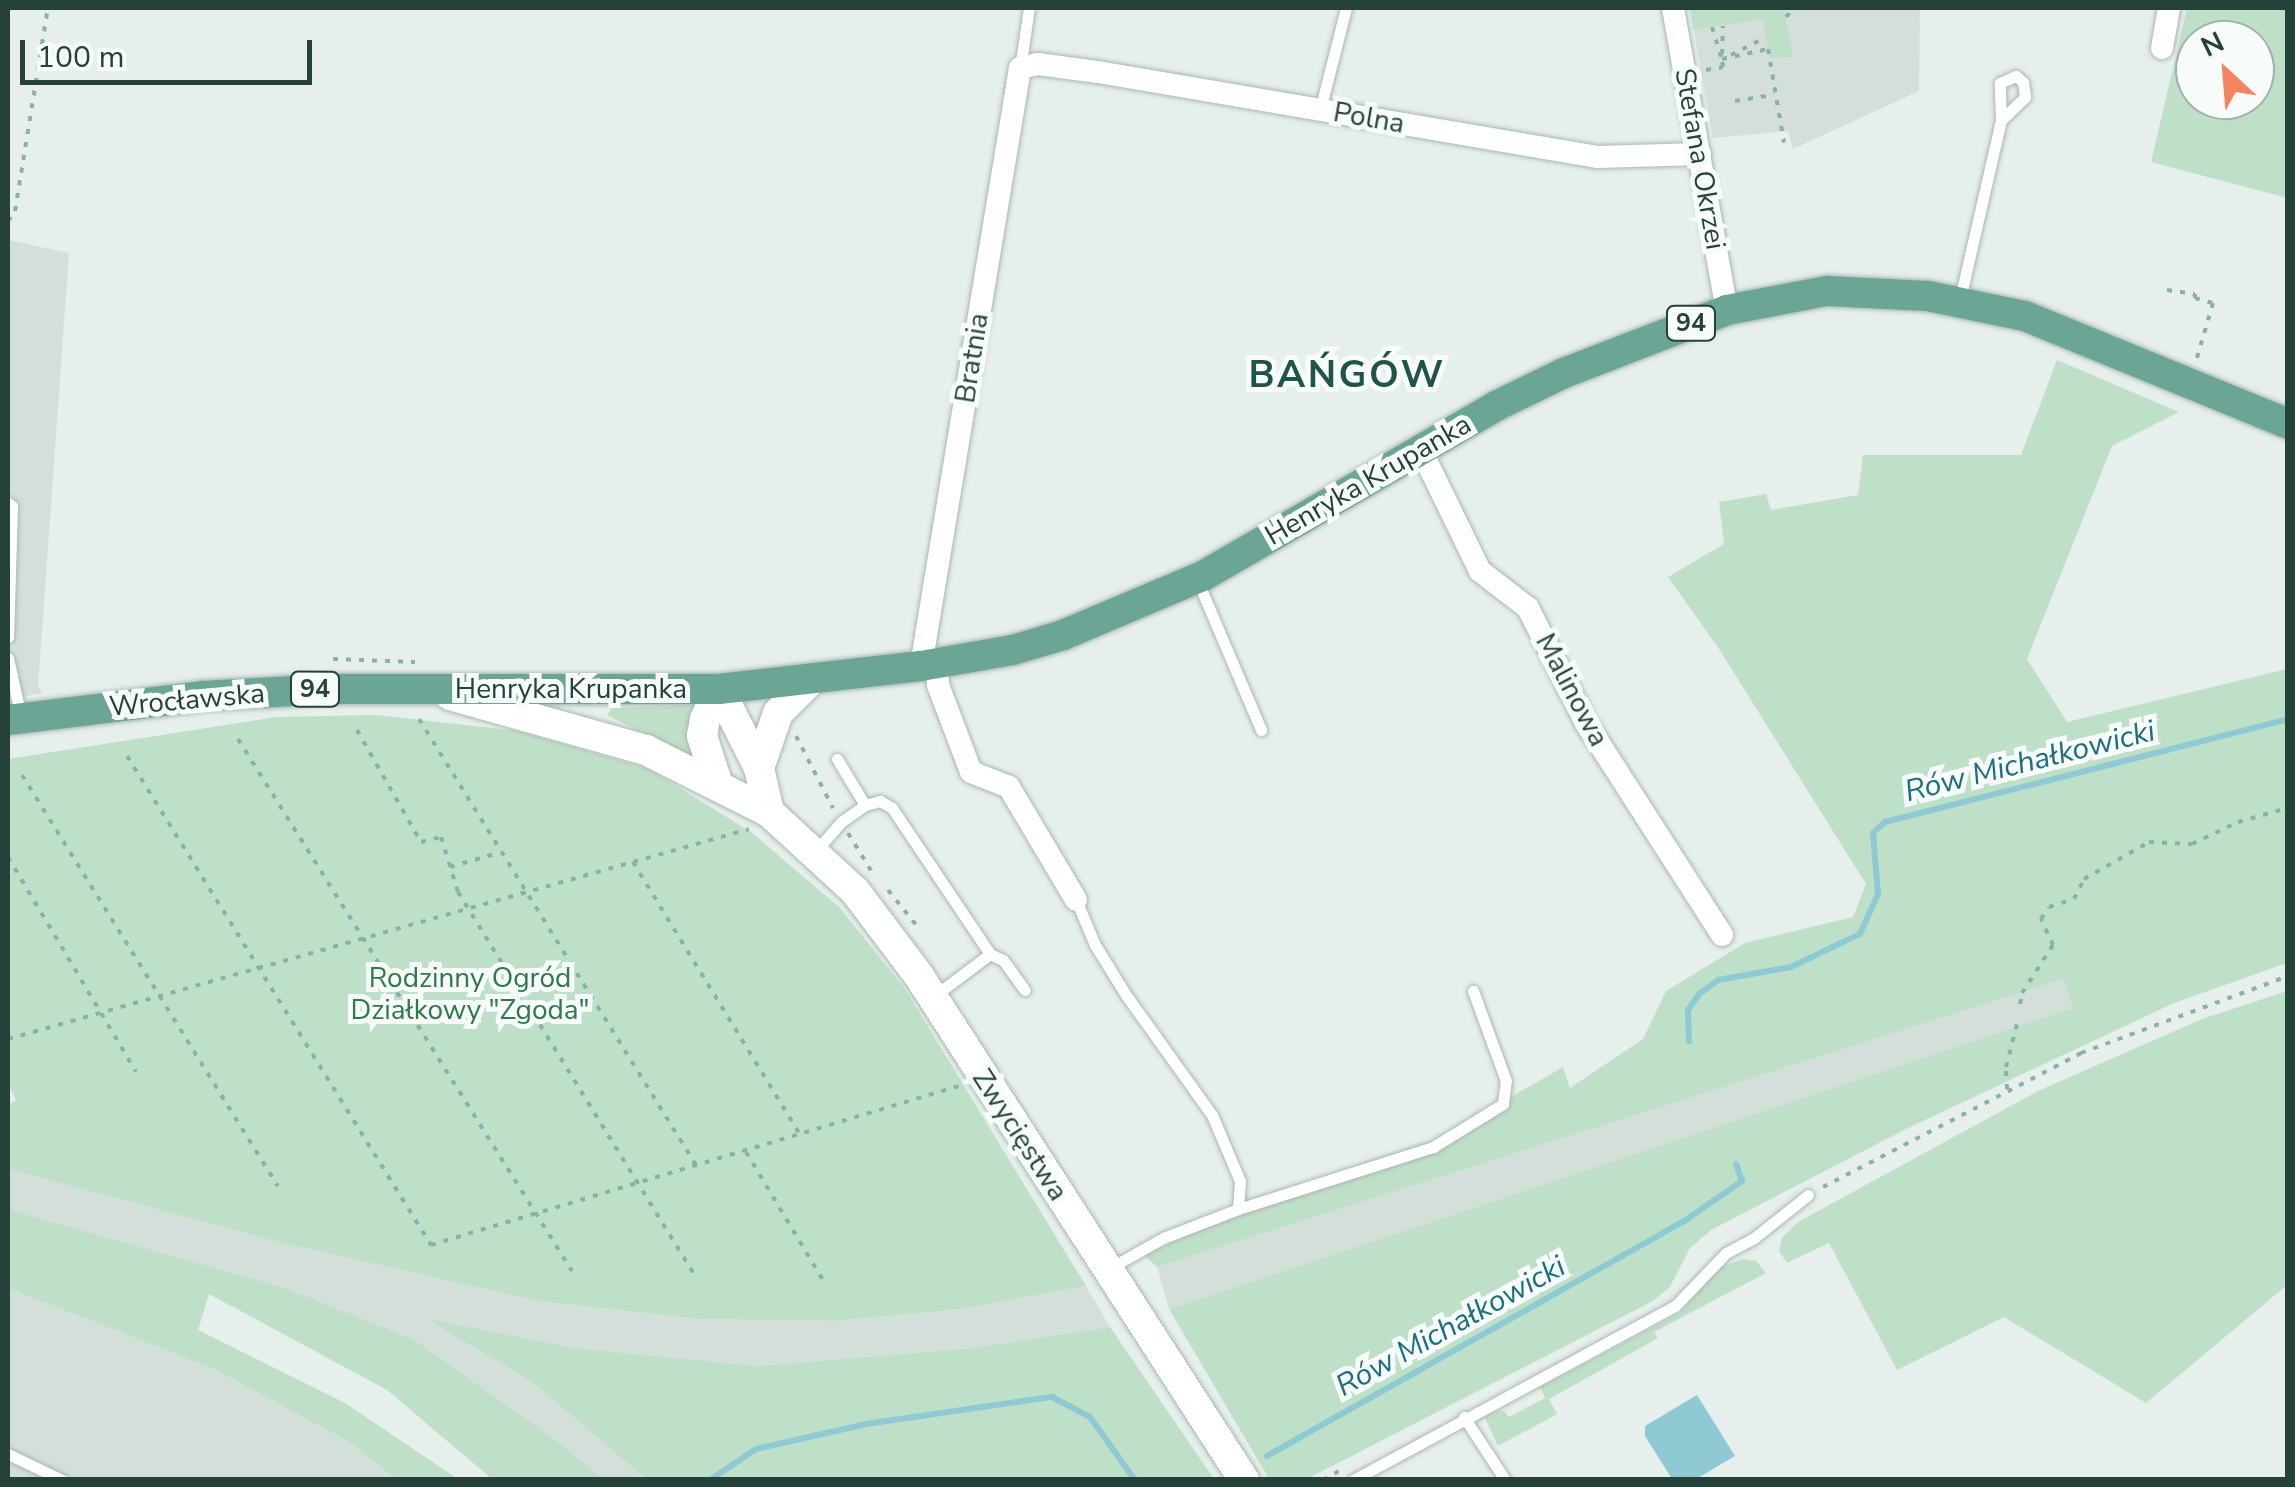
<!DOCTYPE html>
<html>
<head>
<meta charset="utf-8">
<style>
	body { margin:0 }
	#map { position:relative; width:2295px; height:1487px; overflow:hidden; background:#e6efeb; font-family:"Nunito Sans",sans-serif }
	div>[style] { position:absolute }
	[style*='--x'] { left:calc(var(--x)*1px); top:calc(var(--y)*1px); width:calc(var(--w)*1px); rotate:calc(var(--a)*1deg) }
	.built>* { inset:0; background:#d4dfda }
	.green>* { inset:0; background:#bfe0c8 }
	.water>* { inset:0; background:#8ec9d4 }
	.stream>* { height:6px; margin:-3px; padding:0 3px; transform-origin:3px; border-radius:3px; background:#8ec9d4 }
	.path>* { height:4px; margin-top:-2px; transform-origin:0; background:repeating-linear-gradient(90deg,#86b3a5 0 5px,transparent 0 13px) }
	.roads { filter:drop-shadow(0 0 2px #a8b8b2) drop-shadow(0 0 2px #a8b8b2) }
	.service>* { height:11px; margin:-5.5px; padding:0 5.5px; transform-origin:5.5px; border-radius:5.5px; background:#fff }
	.minor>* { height:22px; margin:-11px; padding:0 11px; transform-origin:11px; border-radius:11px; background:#fff }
	.secondary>* { height:30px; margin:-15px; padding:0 15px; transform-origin:15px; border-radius:15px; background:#fff }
	.primary>* { height:30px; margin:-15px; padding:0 15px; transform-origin:15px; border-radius:15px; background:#6aa596 }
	span { translate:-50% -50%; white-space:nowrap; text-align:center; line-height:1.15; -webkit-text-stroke:10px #f7fbf9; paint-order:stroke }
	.shield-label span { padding:2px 8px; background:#f7fbf9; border:2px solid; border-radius:8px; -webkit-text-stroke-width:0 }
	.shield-label { font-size:25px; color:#24423a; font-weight:700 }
	.street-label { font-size:28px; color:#24423a }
	.park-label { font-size:28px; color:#2d7a4b }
	.water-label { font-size:30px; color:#1c6f80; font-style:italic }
	.district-label { font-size:38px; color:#1f5548; font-weight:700; letter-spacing:2.5px }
	.frame { position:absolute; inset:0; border:10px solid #24423a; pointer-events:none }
	.north { position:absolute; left:2175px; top:20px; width:100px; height:100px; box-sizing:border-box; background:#f7fbf9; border:2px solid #a3b1ad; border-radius:50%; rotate:334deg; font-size:28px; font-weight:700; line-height:40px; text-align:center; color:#24423a }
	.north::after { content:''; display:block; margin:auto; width:35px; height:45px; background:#f4845f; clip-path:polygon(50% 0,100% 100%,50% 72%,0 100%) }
	.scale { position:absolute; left:20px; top:40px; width:292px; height:45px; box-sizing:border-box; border:5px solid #24423a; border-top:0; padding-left:12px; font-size:30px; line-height:35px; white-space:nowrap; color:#24423a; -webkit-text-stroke:8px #f7fbf9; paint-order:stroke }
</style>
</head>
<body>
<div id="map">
	<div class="built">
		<i style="clip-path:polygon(1690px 8px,1920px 8px,1919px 91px,1793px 149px,1788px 131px,1713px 138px)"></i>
		<i style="clip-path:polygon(8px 240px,69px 253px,38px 686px,43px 693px,8px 699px)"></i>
		<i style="clip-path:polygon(2064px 978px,2074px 1008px,1169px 1309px,1157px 1267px)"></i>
		<i style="clip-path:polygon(8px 1169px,282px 1243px,538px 1301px,698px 1319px,835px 1321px,961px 1309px,1086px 1286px,1110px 1327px,972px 1348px,757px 1366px,575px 1348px,430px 1320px,532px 1382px,646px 1479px,603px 1479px,560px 1443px,415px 1340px,289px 1289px,8px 1209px)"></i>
		<i style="clip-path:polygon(8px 1288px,216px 1370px,351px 1443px,396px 1479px,8px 1479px)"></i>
	</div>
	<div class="green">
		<i style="clip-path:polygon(1690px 8px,1784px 8px,1793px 57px,1769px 58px,1763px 19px,1693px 30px)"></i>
		<i style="clip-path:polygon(evenodd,2187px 8px,2287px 8px,2287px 198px,2151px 162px,2187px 8px,2195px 40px,2255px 40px,2255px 100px,2195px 100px,2195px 40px)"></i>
		<i style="clip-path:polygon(2057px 360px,2179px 412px,2112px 446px,2027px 659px,2067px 722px,2287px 669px,2287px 963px,2174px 1003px,1906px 1129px,1711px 1230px,1690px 1248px,1670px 1287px,1653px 1301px,1307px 1479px,1269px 1479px,1169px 1309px,2073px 1008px,2063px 979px,1157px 1267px,1144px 1255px,1314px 1180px,1438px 1139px,1563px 1067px,1570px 1088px,1643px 1039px,1666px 991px,1745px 943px,1853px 917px,1866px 884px,1719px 649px,1668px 577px,1724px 544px,1719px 502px,1766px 494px,1771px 510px,1858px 495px,1863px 455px,2021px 455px)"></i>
		<i style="clip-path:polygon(703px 705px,695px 760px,607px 715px,612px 708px)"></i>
		<i style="clip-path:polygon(376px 715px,518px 731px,649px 769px,751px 832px,839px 907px,905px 989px,1086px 1286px,961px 1309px,835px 1321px,698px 1319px,538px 1301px,282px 1243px,8px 1169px,8px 1106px,16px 1100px,8px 1084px,8px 759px,276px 717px)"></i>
		<i style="clip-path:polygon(2287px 991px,2287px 1285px,2146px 1403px,2004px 1317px,1897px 1370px,1829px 1243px,1787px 1263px,1779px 1251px,1782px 1238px,1798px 1222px,2038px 1091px,2202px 1019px)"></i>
		<i style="clip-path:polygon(8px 1209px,289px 1289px,415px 1340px,560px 1443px,603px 1479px,492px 1479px,387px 1390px,209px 1294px,198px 1330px,345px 1403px,458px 1479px,396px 1479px,351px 1443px,216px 1370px,8px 1288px)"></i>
		<i style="clip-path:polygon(1744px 1259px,1756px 1261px,1766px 1273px,1654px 1332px,1658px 1338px,1549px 1399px,1557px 1414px,1498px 1446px,1485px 1418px,1489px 1413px,1503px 1410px,1509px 1417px,1545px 1398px,1540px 1387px,1680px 1313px,1719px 1267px)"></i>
		<i style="clip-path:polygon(427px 1319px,575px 1348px,757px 1366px,972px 1348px,1110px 1327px,1214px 1479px,646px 1479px,532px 1382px)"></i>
	</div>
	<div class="water">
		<i style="clip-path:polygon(1697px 1395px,1735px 1456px,1696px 1479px,1672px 1479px,1645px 1436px,1645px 1426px)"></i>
	</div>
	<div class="stream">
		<i style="--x:1689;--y:1041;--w:31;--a:-92"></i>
		<i style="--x:1688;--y:1010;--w:19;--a:-55"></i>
		<i style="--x:1699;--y:994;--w:24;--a:-36"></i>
		<i style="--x:1718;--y:980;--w:74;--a:-10.1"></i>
		<i style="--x:1791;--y:967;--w:76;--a:-25.6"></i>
		<i style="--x:1860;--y:934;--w:44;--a:-65.8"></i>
		<i style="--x:1878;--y:894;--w:61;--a:-94.7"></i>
		<i style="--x:1873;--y:833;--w:16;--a:-43"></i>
		<i style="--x:1885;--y:822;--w:416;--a:-14.3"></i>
		<i style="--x:1267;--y:1456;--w:482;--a:-29.4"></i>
		<i style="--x:1687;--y:1219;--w:67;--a:-34.6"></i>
		<i style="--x:1742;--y:1181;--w:18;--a:-109"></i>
		<i style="--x:710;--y:1480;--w:55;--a:-34"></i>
		<i style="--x:756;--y:1449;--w:113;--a:-12.8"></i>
		<i style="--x:866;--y:1424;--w:188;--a:-8.3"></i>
		<i style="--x:1052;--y:1397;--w:43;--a:27.8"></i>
		<i style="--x:1090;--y:1417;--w:77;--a:54.5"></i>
	</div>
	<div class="path">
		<i style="--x:1786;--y:17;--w:12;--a:-48"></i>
		<i style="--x:1712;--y:27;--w:34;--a:73"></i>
		<i style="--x:1722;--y:54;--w:28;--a:-88"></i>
		<i style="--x:1731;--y:55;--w:39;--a:-27"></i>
		<i style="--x:1706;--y:70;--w:17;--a:-10"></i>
		<i style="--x:1723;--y:67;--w:8;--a:-97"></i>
		<i style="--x:1722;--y:59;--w:47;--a:-12.3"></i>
		<i style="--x:1768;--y:49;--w:95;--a:80.3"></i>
		<i style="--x:1735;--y:101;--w:39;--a:-9"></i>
		<i style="--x:8;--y:221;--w:12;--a:-55"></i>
		<i style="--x:15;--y:211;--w:206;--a:-80.8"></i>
		<i style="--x:2167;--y:290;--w:28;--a:8"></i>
		<i style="--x:2195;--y:294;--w:4;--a:90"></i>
		<i style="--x:2195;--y:298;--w:19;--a:16"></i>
		<i style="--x:2213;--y:303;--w:60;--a:106.3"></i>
		<i style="--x:333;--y:659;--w:82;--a:2.1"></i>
		<i style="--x:419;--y:719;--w:525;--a:58.16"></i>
		<i style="--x:357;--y:730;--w:129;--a:60.3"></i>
		<i style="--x:421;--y:842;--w:21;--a:-14"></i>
		<i style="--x:441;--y:837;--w:58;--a:72.8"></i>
		<i style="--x:458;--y:892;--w:455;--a:58.3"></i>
		<i style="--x:796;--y:736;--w:81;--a:62.8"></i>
		<i style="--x:238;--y:739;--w:628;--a:57.88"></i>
		<i style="--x:127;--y:756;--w:576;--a:58.13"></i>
		<i style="--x:431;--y:1245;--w:555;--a:-16.77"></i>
		<i style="--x:22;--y:775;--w:484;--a:58.1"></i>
		<i style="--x:848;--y:833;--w:46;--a:58.4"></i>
		<i style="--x:8;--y:857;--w:250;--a:59.2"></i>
		<i style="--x:633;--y:862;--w:320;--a:58.5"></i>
		<i style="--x:450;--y:867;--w:50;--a:-16.3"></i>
		<i style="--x:888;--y:890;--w:45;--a:51.3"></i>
		<i style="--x:2020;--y:1004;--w:11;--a:-80"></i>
		<i style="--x:2022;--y:993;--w:57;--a:-57.1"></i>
		<i style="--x:2053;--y:945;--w:29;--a:-115"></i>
		<i style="--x:2041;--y:919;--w:14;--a:-56"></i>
		<i style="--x:2049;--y:907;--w:26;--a:-18"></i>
		<i style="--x:2074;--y:899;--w:22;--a:-63"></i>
		<i style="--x:2084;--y:879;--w:75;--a:-29.6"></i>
		<i style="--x:2149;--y:842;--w:43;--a:2.7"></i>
		<i style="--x:2192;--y:844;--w:51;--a:-25.6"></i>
		<i style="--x:2238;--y:822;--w:52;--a:-15.6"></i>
		<i style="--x:8;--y:1039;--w:770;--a:-15.82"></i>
		<i style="--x:2007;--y:1089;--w:22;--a:-93"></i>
		<i style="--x:2006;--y:1067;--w:49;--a:-75.7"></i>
		<i style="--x:746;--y:1152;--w:149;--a:59"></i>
		<i style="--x:1823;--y:1187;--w:291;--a:-27.4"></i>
		<i style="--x:2081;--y:1053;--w:221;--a:-20.4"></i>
		<i style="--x:1323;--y:1480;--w:21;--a:-29"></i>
	</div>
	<div class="roads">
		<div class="service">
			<i style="--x:1020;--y:68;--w:61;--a:-81.5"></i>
			<i style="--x:1320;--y:110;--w:105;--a:-75.7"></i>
			<i style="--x:1960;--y:299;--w:184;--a:-77.1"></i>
			<i style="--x:2001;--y:120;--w:37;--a:-92"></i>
			<i style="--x:2000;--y:83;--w:17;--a:-24"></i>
			<i style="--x:2016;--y:76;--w:9;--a:41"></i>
			<i style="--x:2023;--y:82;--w:15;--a:82"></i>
			<i style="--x:2025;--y:97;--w:33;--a:136"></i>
			<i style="--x:8;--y:503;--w:5;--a:37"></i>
			<i style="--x:12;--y:506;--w:131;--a:91.7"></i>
			<i style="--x:1198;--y:582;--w:161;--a:66.9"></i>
			<i style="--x:8;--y:658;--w:60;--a:77.6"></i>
			<i style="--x:865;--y:805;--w:16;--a:-15"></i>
			<i style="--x:880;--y:801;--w:14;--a:30"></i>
			<i style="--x:892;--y:808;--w:176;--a:56.1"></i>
			<i style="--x:990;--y:954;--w:70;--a:143.1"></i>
			<i style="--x:814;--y:853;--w:41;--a:-48.9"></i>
			<i style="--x:841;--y:822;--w:29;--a:-35"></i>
			<i style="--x:865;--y:805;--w:54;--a:-121.3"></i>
			<i style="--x:1076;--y:900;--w:49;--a:67.1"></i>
			<i style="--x:1095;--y:945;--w:59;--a:58.2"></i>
			<i style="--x:1126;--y:995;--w:148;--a:54.4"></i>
			<i style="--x:1212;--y:1115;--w:72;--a:67"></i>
			<i style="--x:1240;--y:1181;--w:28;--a:94"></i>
			<i style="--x:1238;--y:1209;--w:80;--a:158.9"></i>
			<i style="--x:1163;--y:1238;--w:61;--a:150.5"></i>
			<i style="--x:990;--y:954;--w:14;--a:25"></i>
			<i style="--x:1003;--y:960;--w:37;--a:54"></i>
			<i style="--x:1238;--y:1209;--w:205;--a:-17.6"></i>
			<i style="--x:1433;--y:1147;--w:82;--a:-31.6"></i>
			<i style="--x:1503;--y:1104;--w:23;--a:-83"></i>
			<i style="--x:1506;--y:1081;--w:96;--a:-110.1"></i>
			<i style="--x:1464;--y:1417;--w:75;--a:56.9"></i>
			<i style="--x:8;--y:1454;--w:60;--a:25.7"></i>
			<i style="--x:1353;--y:1480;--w:366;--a:-28.4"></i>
			<i style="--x:1675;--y:1306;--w:74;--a:-46.1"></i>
			<i style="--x:1726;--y:1253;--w:32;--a:-28"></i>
			<i style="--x:1754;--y:1238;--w:69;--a:-38.5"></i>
		</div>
		<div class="minor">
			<i style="--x:1673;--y:8;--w:307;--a:79.9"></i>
			<i style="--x:2162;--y:48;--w:41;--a:-80.1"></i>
			<i style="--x:1421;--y:450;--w:135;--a:64"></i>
			<i style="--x:1480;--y:571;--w:61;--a:37.6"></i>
			<i style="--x:1528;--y:608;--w:129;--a:63.2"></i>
			<i style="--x:1586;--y:723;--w:252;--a:57.3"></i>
			<i style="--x:937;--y:663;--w:22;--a:87"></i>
			<i style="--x:938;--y:685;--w:93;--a:69.2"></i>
			<i style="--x:971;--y:772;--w:41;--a:21.5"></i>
			<i style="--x:1009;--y:787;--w:131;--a:59.3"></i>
			<i style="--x:921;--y:666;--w:606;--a:-80.6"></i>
			<i style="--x:1020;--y:68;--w:18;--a:-13"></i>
			<i style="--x:1038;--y:64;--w:61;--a:7.6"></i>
			<i style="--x:1098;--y:72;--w:506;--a:9.67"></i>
			<i style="--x:1597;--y:157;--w:103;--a:-1.7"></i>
		</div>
		<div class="secondary">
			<i style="--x:719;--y:689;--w:89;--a:63.1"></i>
			<i style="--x:759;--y:768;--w:45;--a:77.2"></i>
			<i style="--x:450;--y:695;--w:204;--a:15.7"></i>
			<i style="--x:646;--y:750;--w:138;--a:26.8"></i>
			<i style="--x:769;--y:812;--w:117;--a:42.6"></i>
			<i style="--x:855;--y:891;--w:106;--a:53"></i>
			<i style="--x:919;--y:976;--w:600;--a:57.18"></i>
			<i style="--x:759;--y:768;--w:58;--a:-70.9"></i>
			<i style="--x:778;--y:713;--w:47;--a:-45"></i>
			<i style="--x:718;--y:785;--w:52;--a:-108.1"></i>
			<i style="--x:702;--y:736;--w:17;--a:-80"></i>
			<i style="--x:705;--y:719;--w:33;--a:-65"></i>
		</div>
		<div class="primary">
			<i style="--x:8;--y:720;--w:196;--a:-7"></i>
			<i style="--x:203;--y:696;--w:127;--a:-3.2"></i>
			<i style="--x:330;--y:689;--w:389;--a:0"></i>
			<i style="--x:719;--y:689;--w:203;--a:-6.5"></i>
			<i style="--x:921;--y:666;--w:93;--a:-9.9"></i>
			<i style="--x:1013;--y:650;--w:52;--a:-16.7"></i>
			<i style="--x:1063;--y:635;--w:152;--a:-22.9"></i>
			<i style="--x:1203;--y:576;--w:339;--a:-30.1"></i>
			<i style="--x:1496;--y:406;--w:76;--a:-25.9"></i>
			<i style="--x:1564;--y:373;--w:175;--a:-21.1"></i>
			<i style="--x:1727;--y:310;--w:102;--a:-10.8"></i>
			<i style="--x:1827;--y:291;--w:101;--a:2.8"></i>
			<i style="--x:1928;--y:296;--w:99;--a:11.7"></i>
			<i style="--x:2025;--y:316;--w:284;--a:22.3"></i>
		</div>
	</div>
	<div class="shield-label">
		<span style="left:1691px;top:323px">94</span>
		<span style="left:315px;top:689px">94</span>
	</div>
	<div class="street-label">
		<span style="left:1369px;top:118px;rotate:10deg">Polna</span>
		<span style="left:1700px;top:159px;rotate:80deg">Stefana Okrzei</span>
		<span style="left:972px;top:358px;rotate:-81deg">Bratnia</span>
		<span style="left:1368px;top:480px;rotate:-30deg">Henryka Krupanka</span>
		<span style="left:571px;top:689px">Henryka Krupanka</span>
		<span style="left:1572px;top:690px;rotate:62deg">Malinowa</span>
		<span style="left:187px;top:700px;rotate:-5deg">Wrocławska</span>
		<span style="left:1020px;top:1135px;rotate:57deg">Zwycięstwa</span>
	</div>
	<div class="park-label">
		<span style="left:470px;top:994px">Rodzinny Ogród<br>Działkowy "Zgoda"</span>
	</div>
	<div class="water-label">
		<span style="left:2030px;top:762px;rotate:-14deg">Rów Michałkowicki</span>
		<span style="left:1451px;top:1327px;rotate:-29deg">Rów Michałkowicki</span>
	</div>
	<div class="district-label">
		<span style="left:1347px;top:375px">BAŃGÓW</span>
	</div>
	<div class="frame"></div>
	<div class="north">N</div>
	<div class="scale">100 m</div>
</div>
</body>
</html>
